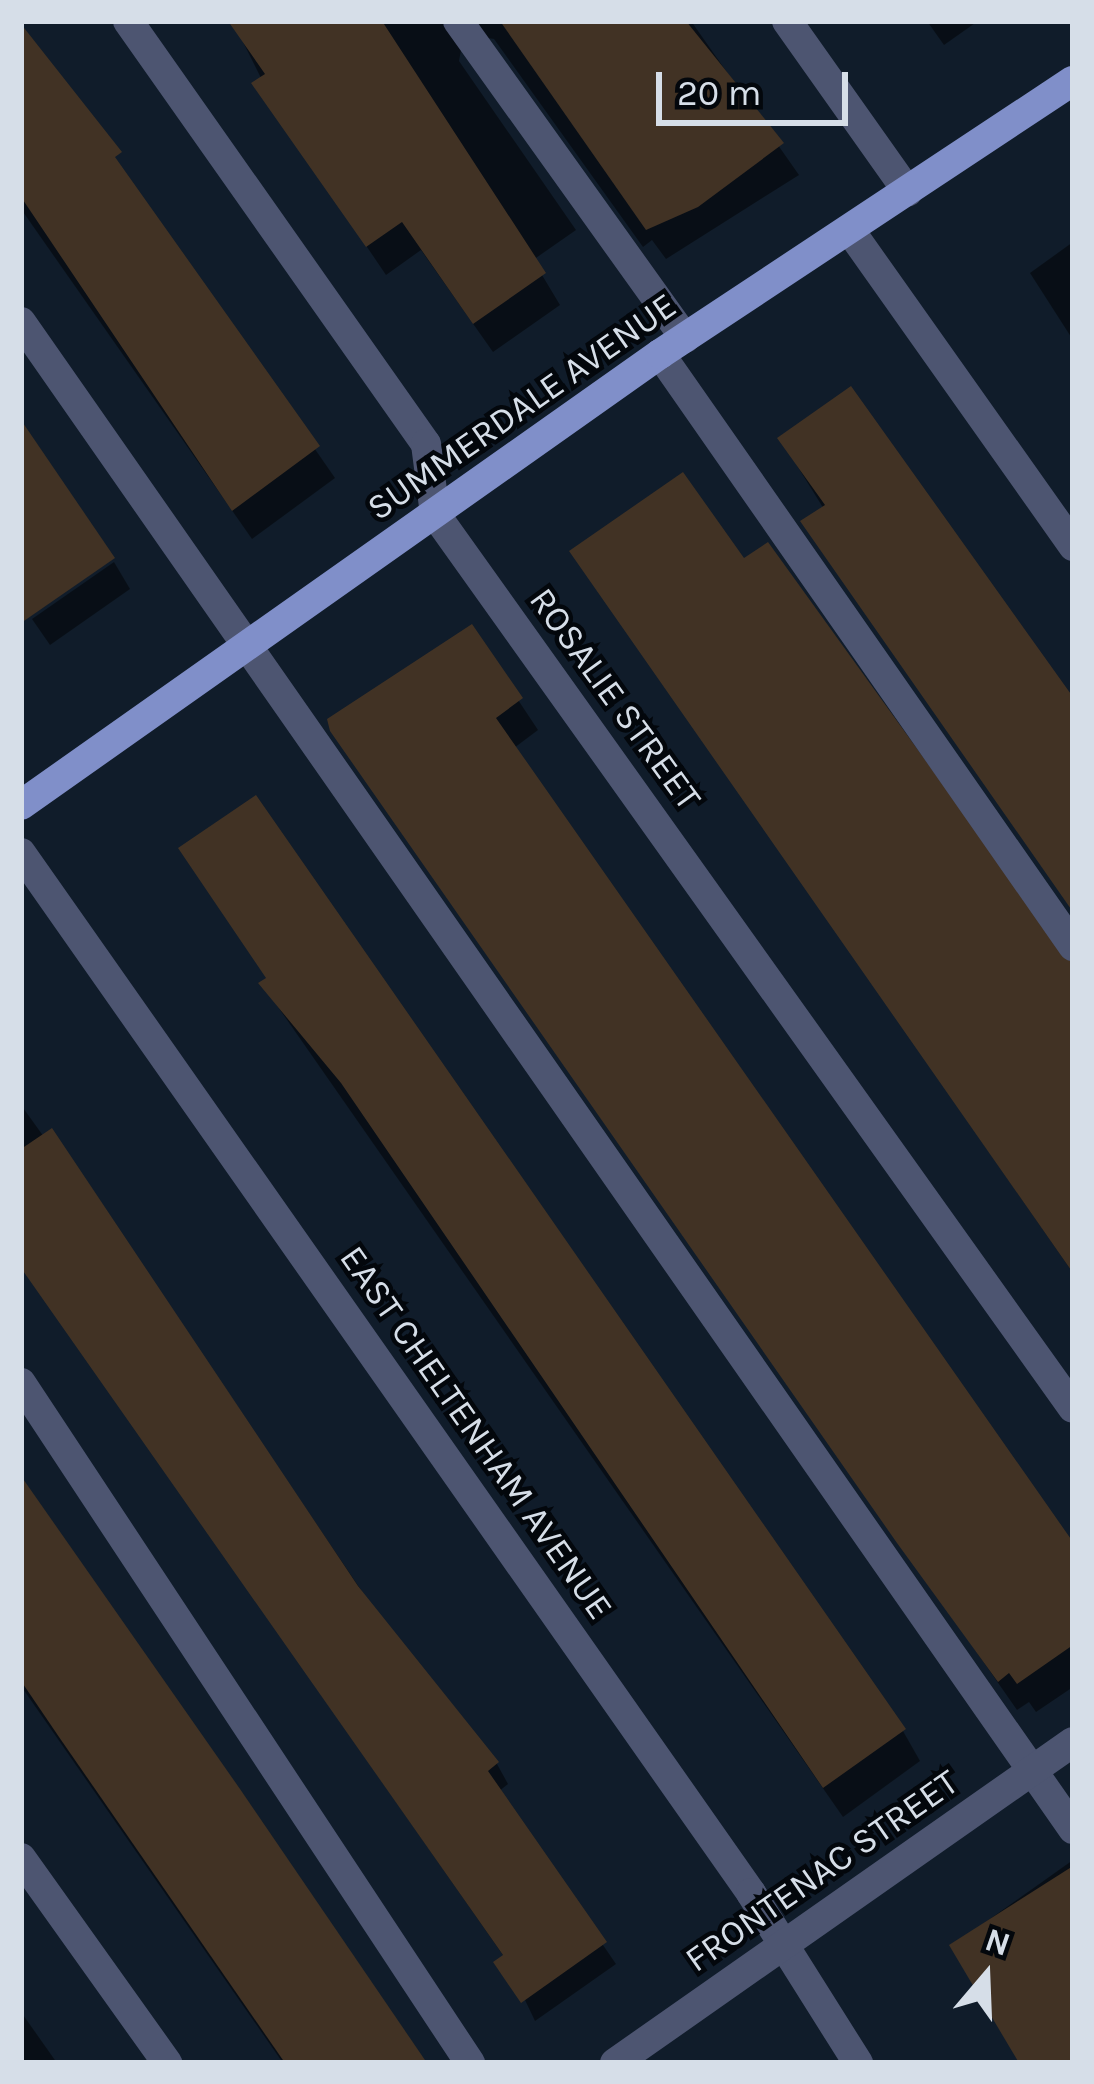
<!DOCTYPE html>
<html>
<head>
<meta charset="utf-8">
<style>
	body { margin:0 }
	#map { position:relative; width:1094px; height:2084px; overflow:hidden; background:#101c2a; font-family:Karla,sans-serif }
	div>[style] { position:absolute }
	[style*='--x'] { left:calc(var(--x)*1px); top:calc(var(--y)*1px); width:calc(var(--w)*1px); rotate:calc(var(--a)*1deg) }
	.shadow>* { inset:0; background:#0007 }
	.building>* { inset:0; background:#413224 }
	.minor>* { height:30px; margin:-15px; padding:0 15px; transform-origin:15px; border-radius:15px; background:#4d5571 }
	.major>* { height:30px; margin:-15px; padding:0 15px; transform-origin:15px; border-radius:15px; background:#808fc9 }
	span { translate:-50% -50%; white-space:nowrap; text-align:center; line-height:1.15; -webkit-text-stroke:9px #03070c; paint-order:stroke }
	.street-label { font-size:36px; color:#d6dee8 }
	.frame { position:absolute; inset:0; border:24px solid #d6dee8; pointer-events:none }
	.north { position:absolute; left:926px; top:1916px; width:120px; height:120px; -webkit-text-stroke:9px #03070c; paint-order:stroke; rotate:19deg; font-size:33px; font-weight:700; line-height:48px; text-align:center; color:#d6dee8 }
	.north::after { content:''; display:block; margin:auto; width:42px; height:54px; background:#d6dee8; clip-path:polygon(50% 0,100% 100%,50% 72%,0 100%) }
	.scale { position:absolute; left:656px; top:72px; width:192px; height:54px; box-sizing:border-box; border:6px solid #d6dee8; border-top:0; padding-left:15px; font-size:36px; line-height:42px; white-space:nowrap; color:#d6dee8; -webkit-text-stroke:9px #03070c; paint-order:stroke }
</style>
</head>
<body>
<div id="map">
	<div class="shadow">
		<i style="clip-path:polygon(250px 21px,691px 21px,799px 175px,666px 259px,652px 240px,643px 247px,494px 39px,464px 34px,459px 61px,576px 230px,533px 260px,560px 305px,493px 352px,421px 250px,386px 275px,285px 126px,237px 30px)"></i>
		<i style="clip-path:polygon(927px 21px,978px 21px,944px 45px)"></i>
		<i style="clip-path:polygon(21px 25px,335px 478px,252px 539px,21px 209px)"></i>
		<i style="clip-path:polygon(1073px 242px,1073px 340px,1030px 273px)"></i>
		<i style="clip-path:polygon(851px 390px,1073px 701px,1073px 911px,796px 464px)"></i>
		<i style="clip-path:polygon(573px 552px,743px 562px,1055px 960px,1073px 964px,1073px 1273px)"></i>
		<i style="clip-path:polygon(114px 562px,130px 589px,50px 645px,32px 619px)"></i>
		<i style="clip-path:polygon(471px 629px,538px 730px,514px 748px,1073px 1548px,1073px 1687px,1036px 1712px,1029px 1702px,1017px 1710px,348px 750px)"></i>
		<i style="clip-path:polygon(262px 984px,903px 1731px,920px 1761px,843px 1817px)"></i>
		<i style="clip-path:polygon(21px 1105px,44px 1137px,51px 1132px,424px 1683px,497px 1764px,508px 1784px,498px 1792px,616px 1964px,535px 2021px,505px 1958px,21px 1265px)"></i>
		<i style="clip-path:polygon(21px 1483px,423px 2063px,283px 2063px,21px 1686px)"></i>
		<i style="clip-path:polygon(1073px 1860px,1073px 2063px,1022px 2063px,952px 1946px)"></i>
		<i style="clip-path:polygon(21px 2012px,57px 2063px,21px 2063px)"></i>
	</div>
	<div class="building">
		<i style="clip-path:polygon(228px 21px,382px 21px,546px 273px,473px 324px,402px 222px,366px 247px,251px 83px,265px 74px)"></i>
		<i style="clip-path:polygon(500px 21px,686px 21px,784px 143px,698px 207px,646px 230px)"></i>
		<i style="clip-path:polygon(21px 24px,122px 152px,115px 157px,320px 446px,232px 511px,21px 197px)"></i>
		<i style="clip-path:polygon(851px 386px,1073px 697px,1073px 912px,800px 521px,825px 505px,777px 438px)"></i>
		<i style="clip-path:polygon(21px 420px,115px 558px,21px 623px)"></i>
		<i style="clip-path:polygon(683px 472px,744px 558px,768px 542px,1073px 965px,1073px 1273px,569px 551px)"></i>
		<i style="clip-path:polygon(472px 624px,523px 698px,496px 718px,1073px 1542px,1073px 1645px,1017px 1684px,1009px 1673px,998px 1682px,897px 1543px,330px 731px,327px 719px)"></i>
		<i style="clip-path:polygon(256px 795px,906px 1729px,823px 1788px,341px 1083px,258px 983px,266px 978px,178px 848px)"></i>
		<i style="clip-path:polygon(52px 1128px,358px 1586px,499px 1762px,488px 1771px,607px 1942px,521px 2003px,493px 1962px,503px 1955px,21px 1268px,21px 1149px)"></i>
		<i style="clip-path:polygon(21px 1476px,240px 1789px,427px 2063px,285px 2063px,59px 1737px,21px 1681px)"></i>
		<i style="clip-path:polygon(1073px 1866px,1073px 2063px,1019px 2063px,949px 1945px)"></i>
	</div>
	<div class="minor">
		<i style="--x:128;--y:21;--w:517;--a:54.84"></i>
		<i style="--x:426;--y:444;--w:71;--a:82.7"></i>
		<i style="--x:435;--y:514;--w:1098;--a:54.49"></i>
		<i style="--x:458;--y:21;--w:390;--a:54.4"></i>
		<i style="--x:787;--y:21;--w:209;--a:54.7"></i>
		<i style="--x:851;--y:232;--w:385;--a:54.7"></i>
		<i style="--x:21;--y:322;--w:1838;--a:55.08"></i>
		<i style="--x:660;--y:354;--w:722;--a:55.1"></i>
		<i style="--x:21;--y:853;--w:1271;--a:54.93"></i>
		<i style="--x:751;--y:1893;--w:201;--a:57.8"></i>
		<i style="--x:21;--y:1383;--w:815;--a:56.56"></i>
		<i style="--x:21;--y:1858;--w:252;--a:54.5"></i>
		<i style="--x:615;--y:2063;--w:559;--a:-35.03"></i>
	</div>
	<div class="major">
		<i style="--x:21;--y:805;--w:782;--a:-35.21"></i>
		<i style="--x:660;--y:354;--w:495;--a:-33.5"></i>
	</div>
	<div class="street-label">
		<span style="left:522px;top:407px;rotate:-35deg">SUMMERDALE AVENUE</span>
		<span style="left:615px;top:699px;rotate:54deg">ROSALIE STREET</span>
		<span style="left:476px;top:1433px;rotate:55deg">EAST CHELTENHAM AVENUE</span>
		<span style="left:822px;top:1871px;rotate:-35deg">FRONTENAC STREET</span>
	</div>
	<div class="frame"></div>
	<div class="north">N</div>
	<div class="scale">20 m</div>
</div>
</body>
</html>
